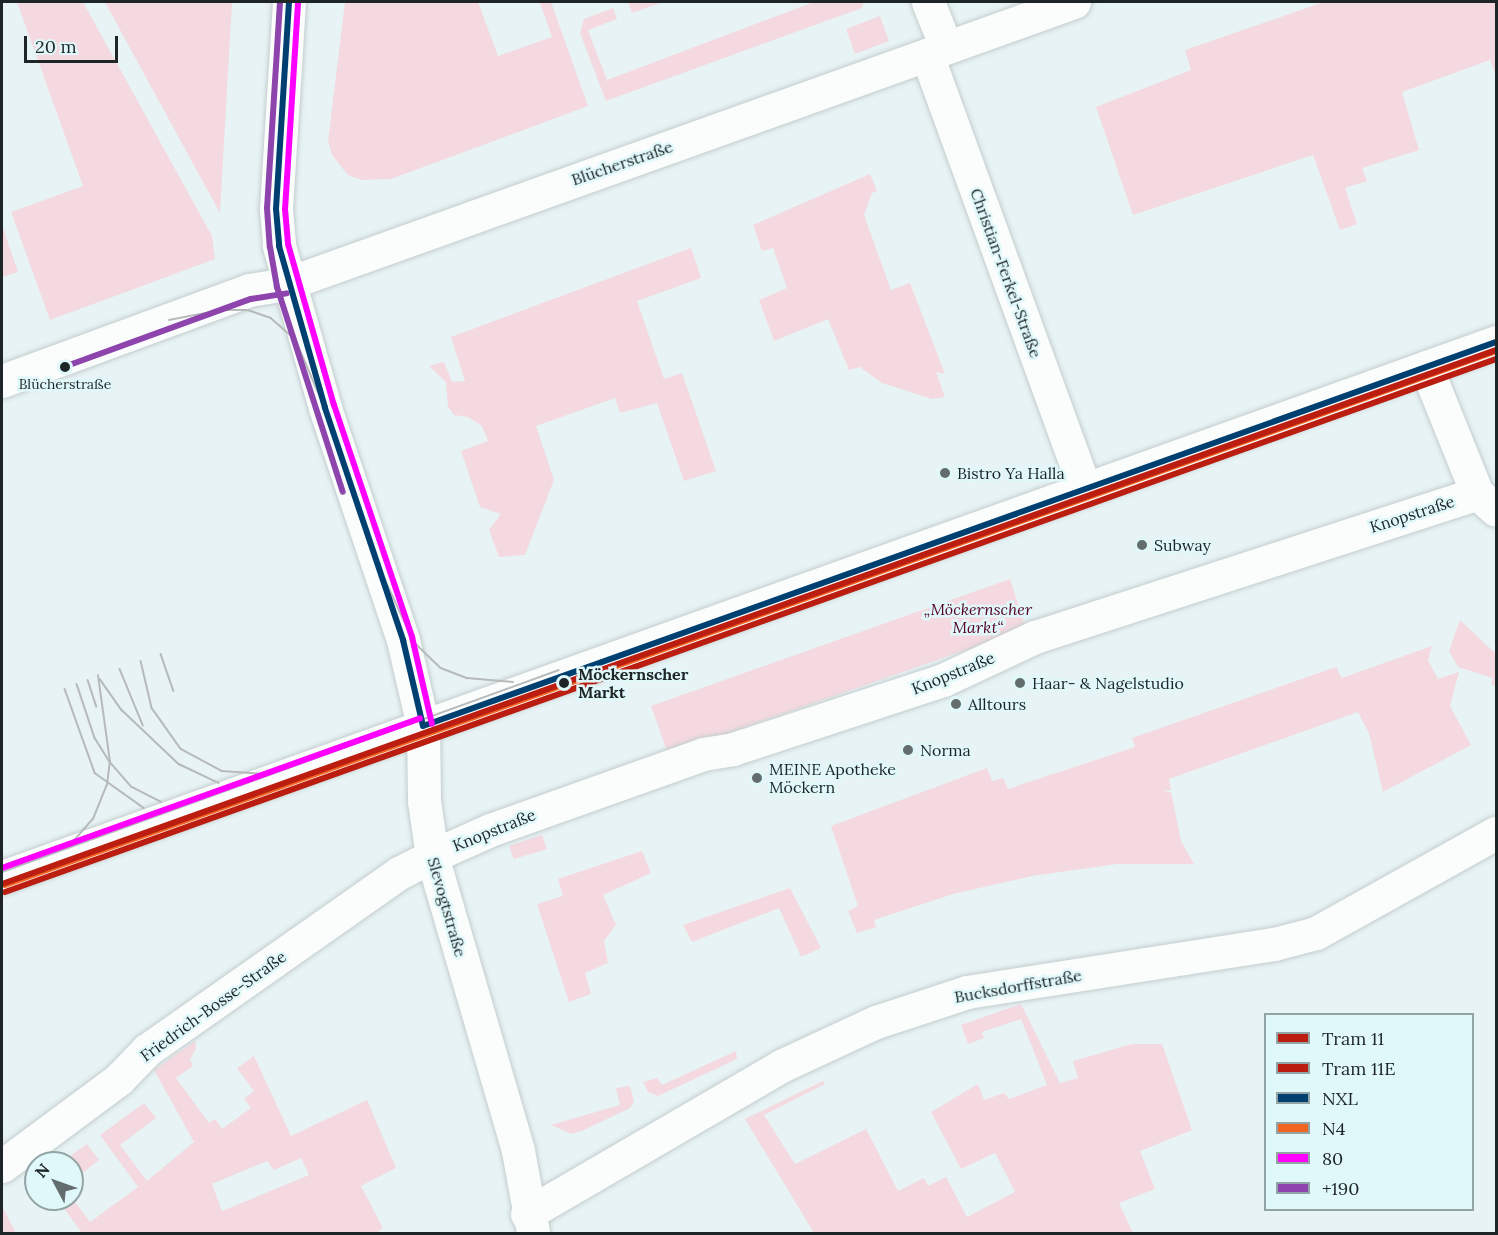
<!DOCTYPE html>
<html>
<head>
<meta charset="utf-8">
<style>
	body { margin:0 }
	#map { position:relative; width:1498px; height:1235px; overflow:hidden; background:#e7f3f4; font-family:Lora,serif }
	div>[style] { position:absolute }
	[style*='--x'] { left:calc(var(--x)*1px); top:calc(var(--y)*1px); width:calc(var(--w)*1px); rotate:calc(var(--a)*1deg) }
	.green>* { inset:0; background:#f4dae0 }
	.roads { filter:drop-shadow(0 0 2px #c4cdce) drop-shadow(0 0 2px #c4cdce) }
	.minor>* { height:33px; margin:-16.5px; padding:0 16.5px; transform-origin:16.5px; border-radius:16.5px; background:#fbfdfd }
	.secondary>* { height:33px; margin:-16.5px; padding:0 16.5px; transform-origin:16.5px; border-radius:16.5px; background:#fbfdfd }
	.tram>* { height:1.5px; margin:-0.75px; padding:0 0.75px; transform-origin:0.75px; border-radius:0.75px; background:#b7baba }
	.bus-1>* { height:6px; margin:-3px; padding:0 3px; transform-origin:3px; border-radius:3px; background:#004071 }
	.bus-2>* { height:6px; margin:-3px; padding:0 3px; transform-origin:3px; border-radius:3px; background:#f26522 }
	.bus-3>* { height:6px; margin:-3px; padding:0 3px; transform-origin:3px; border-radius:3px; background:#f0f }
	.bus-4>* { height:6px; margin:-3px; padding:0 3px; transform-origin:3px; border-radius:3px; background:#8e44ad }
	.tram-1>* { height:6px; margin:-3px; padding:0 3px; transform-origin:3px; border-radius:3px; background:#bb1e10 }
	.tram-2>* { height:6px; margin:-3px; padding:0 3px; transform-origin:3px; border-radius:3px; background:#bb1e10 }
	.dots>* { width:16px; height:16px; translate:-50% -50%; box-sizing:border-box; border:3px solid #e1f8fa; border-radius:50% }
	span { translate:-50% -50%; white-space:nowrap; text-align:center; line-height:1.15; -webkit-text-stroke:5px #e1f8fa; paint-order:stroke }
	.bus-label { font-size:14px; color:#1d2526 }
	.street-label { font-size:16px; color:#1d2526 }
	.poi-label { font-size:16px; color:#1d2526 }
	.left { translate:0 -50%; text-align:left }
	.park-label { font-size:16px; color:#550021; font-style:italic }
	.stop-label { font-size:16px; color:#1d2526; font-weight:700 }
	.frame { position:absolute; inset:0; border:3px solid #1d2526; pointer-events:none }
	.legend { position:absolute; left:1264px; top:1013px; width:210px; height:198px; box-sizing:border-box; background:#e1f8fa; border:2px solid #93a4a5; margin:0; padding:8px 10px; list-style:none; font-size:18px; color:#1d2526 }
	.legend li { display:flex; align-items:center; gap:12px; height:30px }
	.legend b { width:30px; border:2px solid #93a4a5 }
	.north { position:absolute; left:24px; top:1151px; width:60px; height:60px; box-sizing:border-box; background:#e1f8fa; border:2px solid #93a4a5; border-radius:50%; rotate:311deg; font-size:16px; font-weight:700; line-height:24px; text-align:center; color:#1d2526 }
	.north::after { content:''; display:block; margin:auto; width:21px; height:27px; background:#646d6e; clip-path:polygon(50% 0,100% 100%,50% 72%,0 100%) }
	.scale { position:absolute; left:24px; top:36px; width:94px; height:27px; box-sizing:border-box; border:3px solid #1d2526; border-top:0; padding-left:8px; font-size:18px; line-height:21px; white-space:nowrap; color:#1d2526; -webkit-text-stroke:4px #e1f8fa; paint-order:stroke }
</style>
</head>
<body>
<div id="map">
	<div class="green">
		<i style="clip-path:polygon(17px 2px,83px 2px,212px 236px,215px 259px,50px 320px,11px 212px,83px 186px)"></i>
		<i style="clip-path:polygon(105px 2px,232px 2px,220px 213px,125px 39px)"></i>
		<i style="clip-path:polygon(345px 2px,478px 2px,498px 56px,552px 37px,540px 3px,551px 2px,588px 106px,391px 179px,362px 180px,348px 175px,332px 155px,328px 141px)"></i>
		<i style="clip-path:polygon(628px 2px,663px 2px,632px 13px)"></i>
		<i style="clip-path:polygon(814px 2px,863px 2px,862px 8px,606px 101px,580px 33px,584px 19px,613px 8px,617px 19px,588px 30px,607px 80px)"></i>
		<i style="clip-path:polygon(1324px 2px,1496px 2px,1496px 75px,1490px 60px,1402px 92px,1419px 150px,1362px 168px,1367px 181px,1345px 188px,1357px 224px,1340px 230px,1313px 155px,1133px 215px,1096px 107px,1191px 70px,1185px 50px)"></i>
		<i style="clip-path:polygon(880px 16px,889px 41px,855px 54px,846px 29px)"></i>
		<i style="clip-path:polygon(870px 174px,877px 191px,872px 193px,864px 215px,891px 290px,910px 283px,945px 374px,936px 372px,945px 397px,932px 399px,882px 383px,860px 367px,849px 370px,828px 319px,774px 341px,759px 300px,787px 288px,773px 248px,762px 251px,753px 225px)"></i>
		<i style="clip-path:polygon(2px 225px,18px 272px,2px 277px)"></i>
		<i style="clip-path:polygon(691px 248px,701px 278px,637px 301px,664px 379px,682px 373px,716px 471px,684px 481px,657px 403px,620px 413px,615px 398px,536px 426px,554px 480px,525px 555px,499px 557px,489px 530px,501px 514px,480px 507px,461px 451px,488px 441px,482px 426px,468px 417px,454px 415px,448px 407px,446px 382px,429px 366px,444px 362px,452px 382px,465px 381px,451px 337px)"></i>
		<i style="clip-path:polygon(1010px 579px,1026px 629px,668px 754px,651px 706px)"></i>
		<i style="clip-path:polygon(1460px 620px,1496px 654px,1496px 686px,1491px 684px,1493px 678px,1458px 667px,1449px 651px)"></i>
		<i style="clip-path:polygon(1432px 646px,1428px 660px,1438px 679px,1459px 672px,1450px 706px,1471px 745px,1383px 792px,1369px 733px,1358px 712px,1169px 779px,1171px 790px,1164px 792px,1171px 792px,1181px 841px,1194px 864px,1117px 864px,1032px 876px,953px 894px,874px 920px,876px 927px,857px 933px,848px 911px,858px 906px,831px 826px,987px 768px,992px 781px,1003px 778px,1008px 789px,1135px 747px,1132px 738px,1336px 667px,1342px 678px)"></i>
		<i style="clip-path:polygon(542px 835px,547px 849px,514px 859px,509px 846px)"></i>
		<i style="clip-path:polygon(642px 851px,651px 873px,603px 895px,616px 925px,604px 941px,608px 963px,585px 973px,591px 994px,569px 1002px,537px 904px,563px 896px,558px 879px)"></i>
		<i style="clip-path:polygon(790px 888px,821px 948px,801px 957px,779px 908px,692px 942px,683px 925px)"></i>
		<i style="clip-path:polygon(1021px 1004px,1060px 1083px,1078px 1078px,1073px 1061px,1132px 1044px,1162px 1044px,1192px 1130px,1140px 1151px,1155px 1189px,1119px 1203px,1133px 1233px,814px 1233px,745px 1119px,823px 1081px,825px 1084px,764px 1115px,795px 1164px,866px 1129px,898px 1191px,924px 1178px,928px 1186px,946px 1177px,967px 1217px,1015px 1192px,995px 1153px,961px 1169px,931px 1112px,978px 1084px,984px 1100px,1004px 1093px,1009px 1099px,1047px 1085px,1021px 1019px,982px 1032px,984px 1038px,968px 1044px,961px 1025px)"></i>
		<i style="clip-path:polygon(evenodd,195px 1041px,196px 1049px,190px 1059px,193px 1066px,176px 1078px,209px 1123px,215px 1119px,222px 1129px,251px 1108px,244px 1099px,254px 1091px,237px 1068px,254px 1056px,291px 1136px,367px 1100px,396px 1168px,361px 1186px,383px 1228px,375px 1234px,82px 1233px,57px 1199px,72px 1198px,90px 1222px,138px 1187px,100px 1135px,144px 1103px,156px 1118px,120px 1145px,147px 1181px,194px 1142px,154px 1070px,195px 1041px,301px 1158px,309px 1175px,222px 1211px,212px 1184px,267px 1161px,274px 1170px,301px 1158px)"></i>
		<i style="clip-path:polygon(736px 1051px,737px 1059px,658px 1096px,648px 1092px,643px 1082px,657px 1078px,662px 1085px)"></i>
		<i style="clip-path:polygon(630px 1086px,634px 1102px,630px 1108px,582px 1131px,571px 1134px,551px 1125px,620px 1105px,616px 1088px)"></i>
		<i style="clip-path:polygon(87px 1144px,99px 1160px,72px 1181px,72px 1163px,60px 1163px)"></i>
		<i style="clip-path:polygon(2px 1206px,16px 1233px,2px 1233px)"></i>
	</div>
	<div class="roads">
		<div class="minor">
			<i style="--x:928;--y:2;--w:48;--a:68.2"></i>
			<i style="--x:927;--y:55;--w:463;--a:70"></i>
			<i style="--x:1426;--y:367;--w:136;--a:68"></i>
			<i style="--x:1477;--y:493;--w:25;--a:42"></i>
			<i style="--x:2;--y:381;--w:263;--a:-20.2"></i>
			<i style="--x:249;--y:290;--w:37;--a:-9"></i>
			<i style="--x:286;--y:284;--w:837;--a:-19.69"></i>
			<i style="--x:423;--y:726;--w:75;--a:89.2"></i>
			<i style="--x:424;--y:801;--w:56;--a:81.7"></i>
			<i style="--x:432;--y:856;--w:307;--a:73.7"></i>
			<i style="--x:518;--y:1151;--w:82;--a:79.5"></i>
			<i style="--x:2;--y:1166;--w:146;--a:-36.6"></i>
			<i style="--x:119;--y:1079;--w:40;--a:-46"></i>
			<i style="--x:147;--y:1050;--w:308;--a:-35.1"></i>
			<i style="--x:399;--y:873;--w:37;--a:-27"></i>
			<i style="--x:432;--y:856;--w:64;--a:-24.1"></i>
			<i style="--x:490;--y:830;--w:226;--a:-19.6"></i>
			<i style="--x:703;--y:754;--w:30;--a:-9"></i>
			<i style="--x:733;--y:749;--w:221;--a:-18.2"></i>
			<i style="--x:943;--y:680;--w:102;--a:-25.1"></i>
			<i style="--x:1035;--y:637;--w:465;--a:-18"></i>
			<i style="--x:527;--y:1214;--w:294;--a:-30.2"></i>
			<i style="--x:781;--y:1066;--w:105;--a:-24.9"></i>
			<i style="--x:876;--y:1022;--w:96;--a:-18.2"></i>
			<i style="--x:967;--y:992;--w:311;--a:-8.9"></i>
			<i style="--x:1274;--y:944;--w:43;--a:-14.7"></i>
			<i style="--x:1316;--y:933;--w:206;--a:-29.1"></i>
		</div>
		<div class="secondary">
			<i style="--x:289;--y:2;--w:207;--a:93.6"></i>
			<i style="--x:276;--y:209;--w:37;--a:85"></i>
			<i style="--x:279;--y:246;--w:168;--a:74.1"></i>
			<i style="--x:325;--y:408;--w:245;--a:71.4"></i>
			<i style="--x:403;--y:640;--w:88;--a:76.9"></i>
			<i style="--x:2;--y:877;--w:1587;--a:-19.7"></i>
		</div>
	</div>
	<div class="tram">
		<i style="--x:169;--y:320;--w:53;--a:-10.9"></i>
		<i style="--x:221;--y:310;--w:27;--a:0"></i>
		<i style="--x:248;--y:310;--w:24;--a:19"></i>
		<i style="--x:271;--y:318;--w:33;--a:41"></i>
		<i style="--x:296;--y:340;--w:74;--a:66.9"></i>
		<i style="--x:384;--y:577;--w:72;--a:65.2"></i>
		<i style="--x:414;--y:642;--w:37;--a:44"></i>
		<i style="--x:441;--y:668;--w:28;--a:21"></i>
		<i style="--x:467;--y:678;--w:46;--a:5"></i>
		<i style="--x:161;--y:654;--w:39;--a:71"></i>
		<i style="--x:141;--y:661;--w:48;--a:76.8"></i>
		<i style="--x:152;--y:708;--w:50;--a:54.7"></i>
		<i style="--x:181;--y:749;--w:47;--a:28.2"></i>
		<i style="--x:222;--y:771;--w:39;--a:4"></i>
		<i style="--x:120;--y:669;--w:61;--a:67.7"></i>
		<i style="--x:100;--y:679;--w:38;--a:55"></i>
		<i style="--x:122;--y:710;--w:79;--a:43.5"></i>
		<i style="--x:179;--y:764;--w:44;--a:25.4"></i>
		<i style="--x:88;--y:680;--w:28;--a:72"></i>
		<i style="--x:77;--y:684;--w:57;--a:71.6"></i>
		<i style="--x:95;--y:738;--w:28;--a:58"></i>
		<i style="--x:110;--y:762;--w:33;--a:49"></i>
		<i style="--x:132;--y:787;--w:33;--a:27"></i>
		<i style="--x:65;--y:689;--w:89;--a:70.3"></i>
		<i style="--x:95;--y:773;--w:60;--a:35.5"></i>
		<i style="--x:71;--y:844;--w:33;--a:-49"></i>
		<i style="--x:93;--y:819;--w:37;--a:-68"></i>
		<i style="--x:107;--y:785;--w:23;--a:-83"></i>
		<i style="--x:110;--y:762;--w:87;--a:-97.9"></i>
		<i style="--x:2;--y:872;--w:592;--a:-19.93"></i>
	</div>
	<div class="bus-1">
		<i style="--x:289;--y:2;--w:207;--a:93.6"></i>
		<i style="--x:276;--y:209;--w:37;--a:85"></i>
		<i style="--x:279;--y:246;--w:168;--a:74.1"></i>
		<i style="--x:325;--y:408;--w:245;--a:71.4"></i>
		<i style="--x:403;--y:640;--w:88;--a:76.9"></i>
		<i style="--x:423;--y:726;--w:1140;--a:-19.69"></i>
	</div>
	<div class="bus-2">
		<i style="--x:5;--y:885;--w:1584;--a:-19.7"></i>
	</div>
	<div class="bus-3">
		<i style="--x:298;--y:3;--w:206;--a:93.6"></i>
		<i style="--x:285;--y:209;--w:35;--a:85"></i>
		<i style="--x:288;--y:244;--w:167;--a:74.1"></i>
		<i style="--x:334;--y:405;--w:245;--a:71.4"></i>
		<i style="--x:412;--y:637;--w:89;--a:77.1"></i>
		<i style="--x:2;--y:868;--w:444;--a:-19.7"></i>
	</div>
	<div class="bus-4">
		<i style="--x:280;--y:2;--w:206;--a:93.6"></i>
		<i style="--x:267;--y:208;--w:39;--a:86"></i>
		<i style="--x:270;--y:247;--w:41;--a:80.1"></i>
		<i style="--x:277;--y:287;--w:215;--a:72.2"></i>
		<i style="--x:61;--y:368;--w:202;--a:-20"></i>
		<i style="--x:251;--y:299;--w:36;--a:-9"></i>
	</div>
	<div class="tram-1">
		<i style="--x:2;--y:884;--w:1587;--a:-19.67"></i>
	</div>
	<div class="tram-2">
		<i style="--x:5;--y:892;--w:1583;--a:-19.67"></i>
	</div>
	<div class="dots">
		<i style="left:65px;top:367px;background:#1d2526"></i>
		<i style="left:945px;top:473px;background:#646d6e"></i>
		<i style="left:1142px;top:545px;background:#646d6e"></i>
		<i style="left:564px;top:683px;background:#1d2526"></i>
		<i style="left:1020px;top:683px;background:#646d6e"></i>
		<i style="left:956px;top:704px;background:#646d6e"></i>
		<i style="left:908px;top:750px;background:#646d6e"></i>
		<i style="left:757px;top:778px;background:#646d6e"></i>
	</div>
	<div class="bus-label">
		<span style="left:65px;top:384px">Blücherstraße</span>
	</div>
	<div class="street-label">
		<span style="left:622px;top:163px;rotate:-19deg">Blücherstraße</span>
		<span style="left:1006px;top:273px;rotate:70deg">Christian-Ferkel-Straße</span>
		<span style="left:1412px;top:514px;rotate:-18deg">Knopstraße</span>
		<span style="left:953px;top:673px;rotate:-22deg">Knopstraße</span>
		<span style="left:494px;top:830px;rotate:-22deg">Knopstraße</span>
		<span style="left:447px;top:907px;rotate:74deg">Slevogtstraße</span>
		<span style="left:1018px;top:986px;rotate:-10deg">Bucksdorffstraße</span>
		<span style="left:213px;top:1006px;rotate:-36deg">Friedrich-Bosse-Straße</span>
	</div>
	<div class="poi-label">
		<span class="left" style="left:957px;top:473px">Bistro Ya Halla</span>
		<span class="left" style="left:1154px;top:545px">Subway</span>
		<span class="left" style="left:1032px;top:683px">Haar- &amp; Nagelstudio</span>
		<span class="left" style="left:968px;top:704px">Alltours</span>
		<span class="left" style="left:920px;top:750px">Norma</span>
		<span class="left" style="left:769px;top:778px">MEINE Apotheke<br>Möckern</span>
	</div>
	<div class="park-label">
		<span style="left:978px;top:618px">„Möckernscher<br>Markt“</span>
	</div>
	<div class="stop-label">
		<span class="left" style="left:578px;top:683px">Möckernscher<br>Markt</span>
	</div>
	<div class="frame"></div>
	<ul class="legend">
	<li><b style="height:8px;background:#bb1e10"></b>Tram 11</li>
	<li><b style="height:8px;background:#bb1e10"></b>Tram 11E</li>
	<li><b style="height:8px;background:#004071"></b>NXL</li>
	<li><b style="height:8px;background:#f26522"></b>N4</li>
	<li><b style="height:8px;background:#f0f"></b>80</li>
	<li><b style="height:8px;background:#8e44ad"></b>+190</li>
	</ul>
	<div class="north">N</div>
	<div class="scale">20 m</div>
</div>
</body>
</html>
